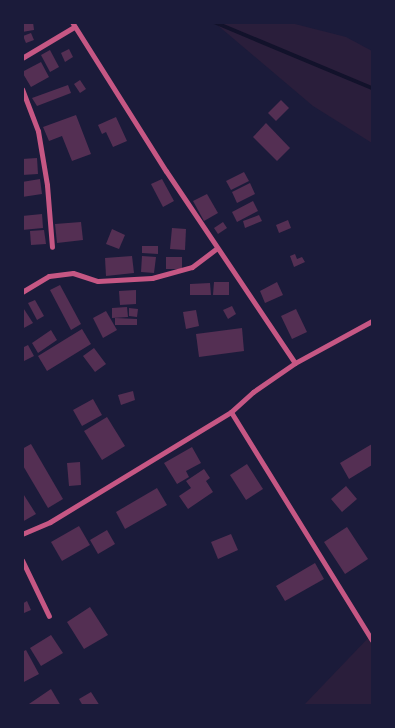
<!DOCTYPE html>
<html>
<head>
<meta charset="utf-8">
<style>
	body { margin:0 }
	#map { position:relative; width:395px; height:728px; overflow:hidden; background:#1b1b3a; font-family:"Sofia Sans Condensed",sans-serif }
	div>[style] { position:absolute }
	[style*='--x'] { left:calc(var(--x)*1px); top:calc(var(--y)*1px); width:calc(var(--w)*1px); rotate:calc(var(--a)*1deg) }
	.green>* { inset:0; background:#2a1e3b }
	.stream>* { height:4px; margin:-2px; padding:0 2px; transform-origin:2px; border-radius:2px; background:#12122b }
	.building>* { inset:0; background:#542f53 }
	.minor>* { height:5px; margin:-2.5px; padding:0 2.5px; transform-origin:2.5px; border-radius:2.5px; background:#c65784 }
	span { translate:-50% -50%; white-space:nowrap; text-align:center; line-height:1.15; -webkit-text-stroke:4px #1b1b3a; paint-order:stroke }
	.frame { position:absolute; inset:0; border:24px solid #1b1b3a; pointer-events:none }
</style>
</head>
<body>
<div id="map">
	<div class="green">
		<i style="clip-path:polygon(215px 23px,291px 23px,346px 37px,372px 51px,372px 143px,313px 106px)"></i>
		<i style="clip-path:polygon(372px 634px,372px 705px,304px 705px)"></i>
	</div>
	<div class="stream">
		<i style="--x:214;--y:22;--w:171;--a:22.7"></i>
	</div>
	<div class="building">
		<i style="clip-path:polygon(22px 22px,33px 22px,34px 30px,22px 32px)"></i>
		<i style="clip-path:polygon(31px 33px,34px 40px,26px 43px,23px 36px)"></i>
		<i style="clip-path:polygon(69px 49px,73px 57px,65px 62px,61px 53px)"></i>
		<i style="clip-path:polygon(50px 50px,59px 67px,50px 72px,41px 55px)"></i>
		<i style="clip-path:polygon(41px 62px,49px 77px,31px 87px,22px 72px)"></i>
		<i style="clip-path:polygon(80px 80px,86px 89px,80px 93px,74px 84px)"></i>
		<i style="clip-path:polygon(68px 85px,71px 93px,37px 106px,32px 98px)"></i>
		<i style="clip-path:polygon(281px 100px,289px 108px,276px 121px,268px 113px)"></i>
		<i style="clip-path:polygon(76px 115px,91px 154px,72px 161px,62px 136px,49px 141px,43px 127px)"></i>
		<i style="clip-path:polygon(116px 117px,127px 141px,113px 147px,106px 132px,102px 134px,98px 125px)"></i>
		<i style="clip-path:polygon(266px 123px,290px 148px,277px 161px,253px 137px)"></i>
		<i style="clip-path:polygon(37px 158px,38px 174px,22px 175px,22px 159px)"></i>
		<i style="clip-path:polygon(244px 172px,249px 181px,231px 190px,226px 181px)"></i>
		<i style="clip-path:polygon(40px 179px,42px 194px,22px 197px,22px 182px)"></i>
		<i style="clip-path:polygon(162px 179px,174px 201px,163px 207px,151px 184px)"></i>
		<i style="clip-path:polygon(250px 183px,255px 194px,237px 203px,232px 192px)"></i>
		<i style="clip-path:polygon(207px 194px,218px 213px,204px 221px,193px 201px)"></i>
		<i style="clip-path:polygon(253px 201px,258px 211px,237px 222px,232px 212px)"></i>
		<i style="clip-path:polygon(42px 214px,43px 228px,22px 230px,22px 216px)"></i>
		<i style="clip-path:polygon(259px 215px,262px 221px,245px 228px,243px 221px)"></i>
		<i style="clip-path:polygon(288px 220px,291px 228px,279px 233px,276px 225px)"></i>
		<i style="clip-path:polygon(81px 222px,83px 240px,57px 243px,55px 224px)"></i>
		<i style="clip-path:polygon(223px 222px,227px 228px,218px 234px,214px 228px)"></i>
		<i style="clip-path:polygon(172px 228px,186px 229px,185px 250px,170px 249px)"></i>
		<i style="clip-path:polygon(112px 229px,125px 235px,119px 249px,106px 244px)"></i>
		<i style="clip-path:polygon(44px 230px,46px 244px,31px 245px,30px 231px)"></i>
		<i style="clip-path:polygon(142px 246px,158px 246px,158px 254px,142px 253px)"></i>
		<i style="clip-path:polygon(295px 254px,297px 259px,302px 257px,305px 262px,294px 267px,290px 256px)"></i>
		<i style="clip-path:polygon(132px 256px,134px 273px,106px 276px,105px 258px)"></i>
		<i style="clip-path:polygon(142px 256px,156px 257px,154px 273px,141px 272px)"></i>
		<i style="clip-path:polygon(166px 257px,182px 257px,182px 269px,166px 269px)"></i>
		<i style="clip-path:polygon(214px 282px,229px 282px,229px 295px,213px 295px)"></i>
		<i style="clip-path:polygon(277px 282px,283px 295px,265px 303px,260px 291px)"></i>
		<i style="clip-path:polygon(210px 283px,211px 295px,190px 295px,190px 284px)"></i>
		<i style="clip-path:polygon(60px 285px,81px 324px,71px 330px,50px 290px)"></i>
		<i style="clip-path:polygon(136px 290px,136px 304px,120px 305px,119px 291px)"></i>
		<i style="clip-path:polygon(35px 300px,44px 316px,37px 320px,28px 303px)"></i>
		<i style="clip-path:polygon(22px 306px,33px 323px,22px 329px)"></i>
		<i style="clip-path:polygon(232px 306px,236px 314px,228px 319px,223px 310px)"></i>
		<i style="clip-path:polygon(127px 307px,128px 317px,112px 318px,112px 308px)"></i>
		<i style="clip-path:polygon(129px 308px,138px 309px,137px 317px,129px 316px)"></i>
		<i style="clip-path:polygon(296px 309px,307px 332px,292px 339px,281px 316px)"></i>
		<i style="clip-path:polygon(196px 310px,199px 326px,186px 329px,183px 312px)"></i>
		<i style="clip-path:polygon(106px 311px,117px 330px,103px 338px,93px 318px)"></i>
		<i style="clip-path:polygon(115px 318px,137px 319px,137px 325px,115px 325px)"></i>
		<i style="clip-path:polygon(242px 328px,244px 351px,199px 357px,196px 334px)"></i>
		<i style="clip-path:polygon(82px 329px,91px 344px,47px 371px,38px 356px)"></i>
		<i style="clip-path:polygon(51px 330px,57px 340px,38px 353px,32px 343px)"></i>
		<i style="clip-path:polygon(28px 345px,34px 356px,22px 362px,22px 348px)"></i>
		<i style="clip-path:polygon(94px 348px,106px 364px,95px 372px,83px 356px)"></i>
		<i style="clip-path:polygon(133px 391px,135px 400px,121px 405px,118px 395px)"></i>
		<i style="clip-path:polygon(93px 399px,102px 415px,82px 426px,73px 410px)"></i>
		<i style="clip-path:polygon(107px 417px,125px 446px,102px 460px,84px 431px)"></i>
		<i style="clip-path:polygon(31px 444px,63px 499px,48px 508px,22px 464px,22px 449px)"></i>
		<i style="clip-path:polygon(372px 444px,372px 465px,349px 479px,340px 463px)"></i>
		<i style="clip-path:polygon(192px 447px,201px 463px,186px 471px,189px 477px,177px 484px,164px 463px)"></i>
		<i style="clip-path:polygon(80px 462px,81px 485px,69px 486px,67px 463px)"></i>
		<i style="clip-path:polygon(247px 464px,263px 489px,246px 500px,230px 475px)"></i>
		<i style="clip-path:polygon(204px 469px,210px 478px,206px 481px,213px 492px,188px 509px,179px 496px,191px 488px,186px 481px)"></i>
		<i style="clip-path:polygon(346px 486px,357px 499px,342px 512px,331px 499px)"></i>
		<i style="clip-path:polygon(157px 488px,167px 505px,125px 529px,116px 512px)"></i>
		<i style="clip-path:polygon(22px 492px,36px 514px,22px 522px)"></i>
		<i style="clip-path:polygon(79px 526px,90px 545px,62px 561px,51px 542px)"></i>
		<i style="clip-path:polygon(347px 527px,368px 559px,345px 574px,324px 542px)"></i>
		<i style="clip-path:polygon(107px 530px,115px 544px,98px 554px,90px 540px)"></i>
		<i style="clip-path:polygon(231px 534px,238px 550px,218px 559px,211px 542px)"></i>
		<i style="clip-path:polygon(315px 563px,324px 579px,285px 601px,276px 586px)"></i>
		<i style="clip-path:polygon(27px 601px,31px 610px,24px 613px,22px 604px)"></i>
		<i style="clip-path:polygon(90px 607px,108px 635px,84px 649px,67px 622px)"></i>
		<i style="clip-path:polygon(51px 635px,63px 653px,41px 666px,30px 648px)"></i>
		<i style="clip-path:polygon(26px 650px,39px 674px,22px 683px,22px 652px)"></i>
		<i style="clip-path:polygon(51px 689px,61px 706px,26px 706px)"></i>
		<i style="clip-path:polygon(91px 692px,100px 706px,83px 706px,79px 699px)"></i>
	</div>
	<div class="minor">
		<i style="--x:72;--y:22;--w:176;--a:57.8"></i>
		<i style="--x:166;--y:171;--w:231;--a:56.1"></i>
		<i style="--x:22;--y:58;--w:61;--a:-30.8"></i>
		<i style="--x:22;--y:89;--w:45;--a:69.1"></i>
		<i style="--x:38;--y:131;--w:55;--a:80.5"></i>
		<i style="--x:47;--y:185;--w:62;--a:85.4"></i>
		<i style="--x:22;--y:292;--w:31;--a:-31"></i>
		<i style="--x:49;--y:276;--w:24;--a:-7"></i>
		<i style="--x:73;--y:273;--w:26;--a:18"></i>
		<i style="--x:98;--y:281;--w:54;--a:-3.2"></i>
		<i style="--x:152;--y:278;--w:41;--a:-15.4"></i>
		<i style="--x:192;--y:267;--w:31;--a:-37"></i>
		<i style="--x:372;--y:321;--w:88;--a:151.4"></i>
		<i style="--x:295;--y:363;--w:51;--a:145.4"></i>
		<i style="--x:253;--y:392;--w:30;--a:138"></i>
		<i style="--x:231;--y:412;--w:268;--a:58.3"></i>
		<i style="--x:22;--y:534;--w:30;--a:-23"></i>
		<i style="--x:50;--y:522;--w:212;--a:-31.3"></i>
		<i style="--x:22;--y:560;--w:62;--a:64.3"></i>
	</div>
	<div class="frame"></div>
</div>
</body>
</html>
